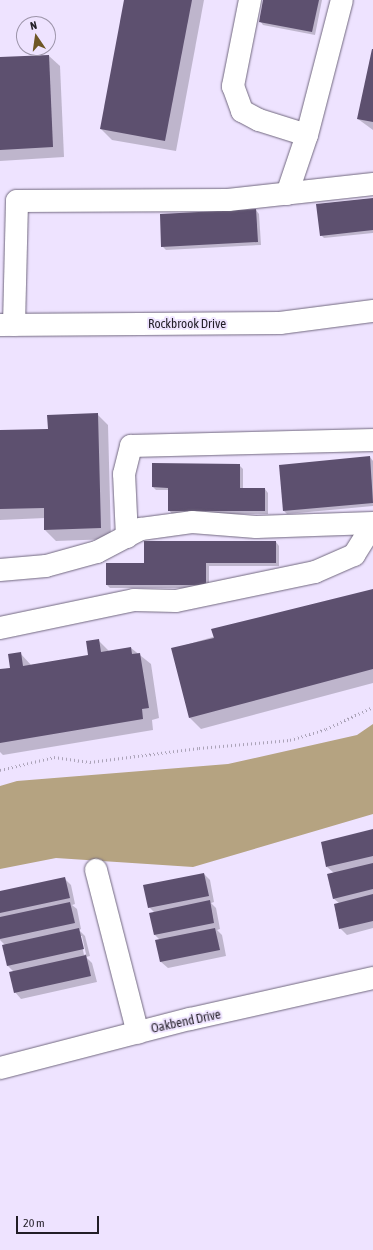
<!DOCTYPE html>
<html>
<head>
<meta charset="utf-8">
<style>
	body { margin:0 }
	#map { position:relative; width:373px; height:1250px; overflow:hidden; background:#eee3ff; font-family:"Asap Condensed",sans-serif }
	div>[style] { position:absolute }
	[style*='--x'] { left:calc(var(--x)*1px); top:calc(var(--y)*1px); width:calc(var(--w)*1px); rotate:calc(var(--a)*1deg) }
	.forest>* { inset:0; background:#b5a381 }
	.shadow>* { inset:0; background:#0003 }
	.building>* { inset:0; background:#5d506f }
	.path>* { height:2.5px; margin-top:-1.25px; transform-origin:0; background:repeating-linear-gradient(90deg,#aba3b8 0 1px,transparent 0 4px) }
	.roads { filter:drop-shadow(0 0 1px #71687f) drop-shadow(0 0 1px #71687f) }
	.minor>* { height:22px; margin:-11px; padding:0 11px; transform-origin:11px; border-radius:11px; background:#fff }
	span { translate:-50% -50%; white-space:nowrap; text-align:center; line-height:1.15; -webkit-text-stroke:4px #eee3ff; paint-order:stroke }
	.street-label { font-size:13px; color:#221e27 }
	.north { position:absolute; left:16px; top:16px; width:40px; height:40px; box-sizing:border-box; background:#eee3ff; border:1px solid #9c94a9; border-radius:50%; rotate:347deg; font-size:11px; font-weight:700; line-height:16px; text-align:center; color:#221e27 }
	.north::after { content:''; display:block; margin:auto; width:14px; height:18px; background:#6e5626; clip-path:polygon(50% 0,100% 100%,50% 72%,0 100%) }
	.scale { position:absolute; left:16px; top:1216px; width:83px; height:18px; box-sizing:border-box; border:2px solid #221e27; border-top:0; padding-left:5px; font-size:12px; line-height:14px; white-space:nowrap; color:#221e27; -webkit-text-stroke:3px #eee3ff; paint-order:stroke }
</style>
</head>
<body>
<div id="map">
	<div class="forest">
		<i style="clip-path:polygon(373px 724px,373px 814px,193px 867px,56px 858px,0 869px,0 786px,17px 781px,228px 764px,357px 735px)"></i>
	</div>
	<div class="shadow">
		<i style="clip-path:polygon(125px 0,204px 0,176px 151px,112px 140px,101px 129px)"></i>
		<i style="clip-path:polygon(264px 0,322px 0,315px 35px,263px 25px,260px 21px)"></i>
		<i style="clip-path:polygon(373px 50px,373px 130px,358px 119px)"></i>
		<i style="clip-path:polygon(49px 56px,60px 66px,64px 157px,0 161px,0 58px)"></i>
		<i style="clip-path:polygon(373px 199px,373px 233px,324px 238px,321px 235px)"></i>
		<i style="clip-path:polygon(256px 210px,259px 214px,261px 245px,166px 250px,162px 246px)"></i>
		<i style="clip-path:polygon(97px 414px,108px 425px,111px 539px,56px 541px,45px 530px,45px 518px,0 520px,0 431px,49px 430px)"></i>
		<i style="clip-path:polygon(370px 457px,373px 461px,373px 506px,287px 514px,284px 511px)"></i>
		<i style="clip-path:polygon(239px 465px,243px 469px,243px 489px,265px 489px,268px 493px,268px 514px,172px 514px,169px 510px,169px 490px,156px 490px,153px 487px)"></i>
		<i style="clip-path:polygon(276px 542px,279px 546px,279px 566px,209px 566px,209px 588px,110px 588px,107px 585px,145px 564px)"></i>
		<i style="clip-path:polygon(373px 590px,373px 683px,201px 729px,190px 718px,172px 649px)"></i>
		<i style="clip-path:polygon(98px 640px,109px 651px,131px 648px,151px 664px,159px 718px,152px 720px,153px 730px,3px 755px,0 752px,0 670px,11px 668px,20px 653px,31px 665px,89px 656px)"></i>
		<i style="clip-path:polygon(373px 831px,373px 928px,347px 935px,340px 928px,339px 903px,333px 898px,334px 873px,327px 867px)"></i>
		<i style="clip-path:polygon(204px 874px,210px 880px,214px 902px,211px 903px,216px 908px,220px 929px,217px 930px,222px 935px,226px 956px,168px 968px,161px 962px,156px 940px,160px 940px,155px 935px,155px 913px,149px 907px)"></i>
		<i style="clip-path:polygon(evenodd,64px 878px,71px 885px,75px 904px,72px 905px,77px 909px,81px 929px,79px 930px,85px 936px,90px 956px,86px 957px,92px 963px,97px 982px,21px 999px,15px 992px,14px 972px,8px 966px,6px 946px,0 940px,0 892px,64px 878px,80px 936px,82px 936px,86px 954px,84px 955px,80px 936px)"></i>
	</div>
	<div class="building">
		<i style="clip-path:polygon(124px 0,192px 0,165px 141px,100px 129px)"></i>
		<i style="clip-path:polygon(263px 0,319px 0,312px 32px,259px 22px)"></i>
		<i style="clip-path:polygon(372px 49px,373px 49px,373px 122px,357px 119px)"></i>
		<i style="clip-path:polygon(49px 55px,53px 147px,0 150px,0 57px)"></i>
		<i style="clip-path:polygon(373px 198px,373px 230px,320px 236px,316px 204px)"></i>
		<i style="clip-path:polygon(256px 209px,258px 242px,161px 247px,160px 214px)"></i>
		<i style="clip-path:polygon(98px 413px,101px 528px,44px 530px,44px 508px,0 509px,0 430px,48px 429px,47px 415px)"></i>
		<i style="clip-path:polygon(370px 456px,373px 503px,283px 511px,279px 465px)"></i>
		<i style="clip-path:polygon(152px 463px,240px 464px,240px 488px,265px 488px,265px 511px,168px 511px,168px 488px,152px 487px)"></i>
		<i style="clip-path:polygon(144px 541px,276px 541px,276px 563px,206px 563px,206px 585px,106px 585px,106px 563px,144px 563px)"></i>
		<i style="clip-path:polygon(373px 589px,373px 669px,189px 718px,171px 648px,214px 638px,211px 629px)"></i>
		<i style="clip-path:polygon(99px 639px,101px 652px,131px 647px,132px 654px,140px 653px,149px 708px,142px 709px,143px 719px,0 743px,0 669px,10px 668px,8px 654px,21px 652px,23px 666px,88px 655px,86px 641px)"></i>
		<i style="clip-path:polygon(373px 829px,373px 856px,326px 867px,321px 842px)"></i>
		<i style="clip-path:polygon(373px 863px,373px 889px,333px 899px,327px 874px)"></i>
		<i style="clip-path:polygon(204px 873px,209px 896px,148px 908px,143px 885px)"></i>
		<i style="clip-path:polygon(65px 877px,70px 898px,0 913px,0 891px)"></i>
		<i style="clip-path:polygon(373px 894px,373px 921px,339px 929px,334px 904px)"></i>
		<i style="clip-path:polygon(210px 900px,214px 923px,154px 935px,149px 913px)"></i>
		<i style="clip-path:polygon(70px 902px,75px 923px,0 939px,0 917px)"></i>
		<i style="clip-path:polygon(79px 928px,84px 949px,7px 966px,2px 945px)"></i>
		<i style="clip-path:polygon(215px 928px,220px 950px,160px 962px,155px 940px)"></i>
		<i style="clip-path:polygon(86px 955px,91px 976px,14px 993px,9px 972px)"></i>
	</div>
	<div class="path">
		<i style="--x:0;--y:770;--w:56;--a:-13.5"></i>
		<i style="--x:54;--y:757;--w:36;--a:8"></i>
		<i style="--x:90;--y:762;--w:110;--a:-7.3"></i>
		<i style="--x:199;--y:748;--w:91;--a:-5"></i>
		<i style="--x:290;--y:740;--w:38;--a:-17"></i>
		<i style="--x:326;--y:729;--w:52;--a:-25.1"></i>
	</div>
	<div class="roads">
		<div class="minor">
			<i style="--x:250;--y:0;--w:88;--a:101.2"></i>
			<i style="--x:233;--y:86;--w:27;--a:70"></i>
			<i style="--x:242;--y:111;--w:19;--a:28"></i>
			<i style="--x:259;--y:120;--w:50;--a:17.4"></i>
			<i style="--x:287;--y:194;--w:62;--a:-71.3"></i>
			<i style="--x:307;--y:135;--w:139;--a:-75.5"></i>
			<i style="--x:0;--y:325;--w:280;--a:-0.4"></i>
			<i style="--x:280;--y:323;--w:94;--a:-7.4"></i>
			<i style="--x:14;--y:325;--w:124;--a:-88.6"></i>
			<i style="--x:17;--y:201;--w:211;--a:-0.3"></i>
			<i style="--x:228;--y:200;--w:146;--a:-6.3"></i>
			<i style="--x:127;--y:537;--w:63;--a:-92.7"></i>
			<i style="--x:124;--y:474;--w:29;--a:-76"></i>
			<i style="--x:131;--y:446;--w:242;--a:-1.4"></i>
			<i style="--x:0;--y:570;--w:46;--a:-5"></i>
			<i style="--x:46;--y:566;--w:53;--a:-15.4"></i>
			<i style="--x:97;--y:552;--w:50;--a:-27.6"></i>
			<i style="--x:141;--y:529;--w:51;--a:-7.8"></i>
			<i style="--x:192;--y:522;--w:64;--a:4.5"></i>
			<i style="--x:256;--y:527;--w:117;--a:-2"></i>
			<i style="--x:0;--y:628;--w:137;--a:-11.8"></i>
			<i style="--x:134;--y:600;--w:42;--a:1.4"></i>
			<i style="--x:176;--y:601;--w:142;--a:-11.8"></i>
			<i style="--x:315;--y:572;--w:43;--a:-23.6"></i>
			<i style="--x:354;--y:555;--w:36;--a:-58"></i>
			<i style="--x:96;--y:870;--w:168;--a:75.6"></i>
			<i style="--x:0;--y:1068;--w:196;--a:-14.5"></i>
			<i style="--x:190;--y:1019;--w:188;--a:-12.6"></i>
		</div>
	</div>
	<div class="street-label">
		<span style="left:187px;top:324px">Rockbrook Drive</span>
		<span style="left:186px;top:1022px;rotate:-12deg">Oakbend Drive</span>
	</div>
	<div class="north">N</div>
	<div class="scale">20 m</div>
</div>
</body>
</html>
